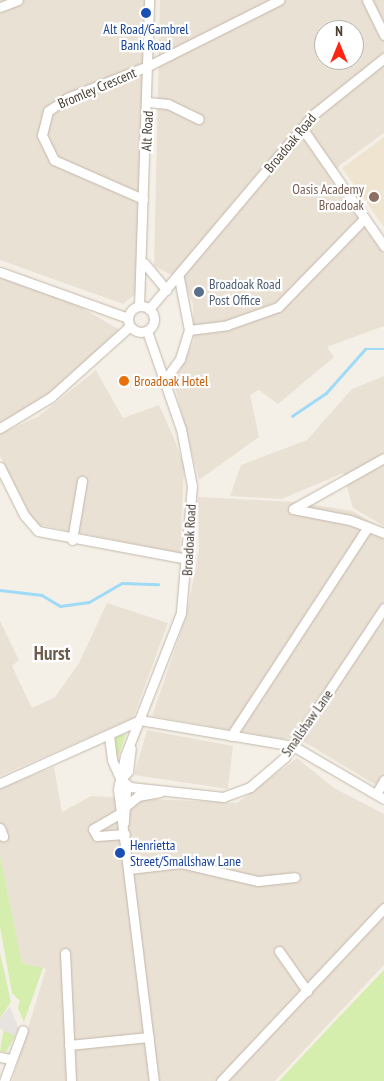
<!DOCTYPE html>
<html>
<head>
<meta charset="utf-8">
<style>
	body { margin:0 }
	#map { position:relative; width:384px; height:1081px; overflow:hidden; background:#f5f0e7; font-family:"PT Sans Narrow",sans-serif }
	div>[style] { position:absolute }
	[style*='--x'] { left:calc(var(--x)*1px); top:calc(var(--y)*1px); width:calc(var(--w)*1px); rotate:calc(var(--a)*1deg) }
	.residential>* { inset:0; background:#eae1d5 }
	.education>* { inset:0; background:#efe4d0 }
	.green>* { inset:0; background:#d5edad }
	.parking>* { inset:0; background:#e6e3e0 }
	.stream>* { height:2.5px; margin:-1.25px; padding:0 1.25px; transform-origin:1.25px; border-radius:1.25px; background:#9fdaf7 }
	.roads { filter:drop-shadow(0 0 1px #c2b7a9) drop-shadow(0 0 1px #c2b7a9) }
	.minor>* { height:9px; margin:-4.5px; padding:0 4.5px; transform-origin:4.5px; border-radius:4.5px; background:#fff }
	.minor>.ring { margin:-4.5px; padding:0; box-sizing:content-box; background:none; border:9px solid #fff; border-radius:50% }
	.dots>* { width:14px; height:14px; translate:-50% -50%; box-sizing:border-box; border:2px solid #fff; border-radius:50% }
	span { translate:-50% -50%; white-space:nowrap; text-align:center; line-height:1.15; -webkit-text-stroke:4.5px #fff; paint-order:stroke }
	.transit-label { font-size:14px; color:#164399 }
	.left { translate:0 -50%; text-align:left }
	.street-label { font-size:14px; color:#494035 }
	.education-label { font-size:14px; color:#785e54 }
	.right { translate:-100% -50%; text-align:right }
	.service-label { font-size:14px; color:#4e5e75 }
	.food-label { font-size:14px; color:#c56008 }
	.district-label { font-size:19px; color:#6d5d4c; font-weight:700 }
	.north { position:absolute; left:314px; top:20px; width:50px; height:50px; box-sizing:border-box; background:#fff; border:1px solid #b6b3ae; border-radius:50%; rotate:0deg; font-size:14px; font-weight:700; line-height:20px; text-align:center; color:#494035 }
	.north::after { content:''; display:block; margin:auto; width:18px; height:22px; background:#ff2515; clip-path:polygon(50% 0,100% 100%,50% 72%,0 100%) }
</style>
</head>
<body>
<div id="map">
	<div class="residential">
		<i style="clip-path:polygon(0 0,145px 0,137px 293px,123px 304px,0 260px)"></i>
		<i style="clip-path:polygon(evenodd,160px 0,384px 0,384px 133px,340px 165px,330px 179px,384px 254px,384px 326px,327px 347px,334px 357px,278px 404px,259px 390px,250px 395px,259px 437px,199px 480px,174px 383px,194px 340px,193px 304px,183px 281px,154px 266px,160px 0,324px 30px,354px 30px,354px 60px,324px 60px,324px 30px)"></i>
		<i style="clip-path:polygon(0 276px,74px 303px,123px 332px,43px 402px,0 423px)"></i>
		<i style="clip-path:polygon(96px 370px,123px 418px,159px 405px,174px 438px,184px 467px,180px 553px,35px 524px,0 456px,0 434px,39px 416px)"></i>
		<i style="clip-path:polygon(384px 376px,384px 526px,353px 508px,343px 473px,282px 499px,230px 496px,241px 465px,307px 440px,352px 389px)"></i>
		<i style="clip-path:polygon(198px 497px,297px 502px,353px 511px,384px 530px,384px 790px,296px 737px,283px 739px,152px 716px,186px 617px,199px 550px)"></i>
		<i style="clip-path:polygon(107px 603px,168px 623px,133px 718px,0 776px,0 621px,19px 660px,12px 666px,32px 708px,55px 697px,79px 663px)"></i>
		<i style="clip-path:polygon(147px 730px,233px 746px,228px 789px,134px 775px)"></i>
		<i style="clip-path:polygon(297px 758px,334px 788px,384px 814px,384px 965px,275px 1081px,12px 1081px,46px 969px,22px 963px,0 855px,0 788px,54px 767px,62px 812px,91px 796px,237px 803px)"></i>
	</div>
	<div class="education">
		<i style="clip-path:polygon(384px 137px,384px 227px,342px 168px)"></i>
	</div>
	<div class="green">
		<i style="clip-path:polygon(126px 734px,118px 757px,116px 757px,115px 737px)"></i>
		<i style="clip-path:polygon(0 855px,22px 963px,43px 968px,24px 1022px,18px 1008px,20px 1001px,12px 993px,0 927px)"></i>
		<i style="clip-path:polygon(0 953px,11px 1002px,0 1018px)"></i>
		<i style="clip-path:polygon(384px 970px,384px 1081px,279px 1081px,339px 1017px)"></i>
		<i style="clip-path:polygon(4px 1027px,15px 1036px,6px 1052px,0 1051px)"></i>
	</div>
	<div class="parking">
		<i style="clip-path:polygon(10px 1007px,19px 1029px,15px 1036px,0 1029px,0 1018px)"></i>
	</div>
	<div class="stream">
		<i style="--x:292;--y:416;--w:41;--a:-34.1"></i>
		<i style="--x:326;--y:393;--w:59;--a:-48.4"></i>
		<i style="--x:365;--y:349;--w:19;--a:0"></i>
		<i style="--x:0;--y:590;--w:42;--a:6.8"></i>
		<i style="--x:42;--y:595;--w:21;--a:31"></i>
		<i style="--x:60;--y:606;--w:29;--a:-8"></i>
		<i style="--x:89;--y:602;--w:38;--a:-30"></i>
		<i style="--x:122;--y:583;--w:36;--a:2"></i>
	</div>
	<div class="roads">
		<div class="minor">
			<i style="--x:367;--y:0;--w:39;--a:64"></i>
			<i style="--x:0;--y:7;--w:19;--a:-21"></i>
			<i style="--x:148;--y:102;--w:20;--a:6"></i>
			<i style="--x:168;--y:104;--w:34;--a:26"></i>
			<i style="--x:302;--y:128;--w:144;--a:55.2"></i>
			<i style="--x:143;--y:199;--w:97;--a:-156.3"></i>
			<i style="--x:54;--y:160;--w:28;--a:-116"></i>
			<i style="--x:42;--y:135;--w:25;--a:-76"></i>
			<i style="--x:48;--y:111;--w:23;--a:-34"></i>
			<i style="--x:67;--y:98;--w:87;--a:-21.6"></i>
			<i style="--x:148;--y:66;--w:147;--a:-26.7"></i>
			<i style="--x:144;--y:263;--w:35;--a:50"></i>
			<i style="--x:0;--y:272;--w:136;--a:19.8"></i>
			<i class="ring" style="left:128px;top:306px;width:17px;height:17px"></i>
			<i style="--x:139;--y:306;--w:306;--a:-88.1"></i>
			<i style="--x:149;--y:309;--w:255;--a:-49.8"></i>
			<i style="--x:314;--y:114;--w:90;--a:-38.7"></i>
			<i style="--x:189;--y:330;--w:38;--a:-7"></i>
			<i style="--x:227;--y:325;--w:54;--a:-19.4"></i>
			<i style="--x:278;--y:307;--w:124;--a:-45.7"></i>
			<i style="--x:147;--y:331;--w:104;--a:70.9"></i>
			<i style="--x:181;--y:429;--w:58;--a:79.1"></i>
			<i style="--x:192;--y:486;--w:127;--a:95"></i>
			<i style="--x:181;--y:613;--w:154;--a:111.4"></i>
			<i style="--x:125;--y:756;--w:34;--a:102"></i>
			<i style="--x:118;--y:789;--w:294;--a:83"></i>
			<i style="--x:164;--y:381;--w:27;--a:-54"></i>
			<i style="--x:180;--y:359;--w:30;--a:-73"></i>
			<i style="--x:189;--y:330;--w:53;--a:-100.9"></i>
			<i style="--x:0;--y:428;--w:60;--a:-31.3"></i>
			<i style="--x:51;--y:397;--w:106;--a:-41.9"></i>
			<i style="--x:0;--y:467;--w:54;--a:63.4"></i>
			<i style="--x:24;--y:515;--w:21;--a:49"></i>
			<i style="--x:38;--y:531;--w:152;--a:10.6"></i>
			<i style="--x:293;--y:509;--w:104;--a:-29.3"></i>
			<i style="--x:293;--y:509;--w:58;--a:10.9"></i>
			<i style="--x:350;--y:520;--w:36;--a:21"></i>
			<i style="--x:72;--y:540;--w:60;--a:-80.4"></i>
			<i style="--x:140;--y:720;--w:155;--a:9.6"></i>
			<i style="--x:293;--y:746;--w:105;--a:30.2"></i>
			<i style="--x:109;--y:735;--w:25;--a:83"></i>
			<i style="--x:112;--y:760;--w:34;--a:66"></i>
			<i style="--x:126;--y:791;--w:32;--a:94"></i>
			<i style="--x:231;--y:736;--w:250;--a:-56.8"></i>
			<i style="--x:121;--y:779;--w:12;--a:42"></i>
			<i style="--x:130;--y:787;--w:94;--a:6.1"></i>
			<i style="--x:223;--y:797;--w:29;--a:-20"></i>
			<i style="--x:250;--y:787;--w:46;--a:-40.6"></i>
			<i style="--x:285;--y:757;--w:179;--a:-56.4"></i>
			<i style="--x:121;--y:779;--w:11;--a:-49"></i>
			<i style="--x:128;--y:771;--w:23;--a:-83"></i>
			<i style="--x:0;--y:783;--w:154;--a:-24.2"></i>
			<i style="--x:376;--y:794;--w:16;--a:-60"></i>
			<i style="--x:126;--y:806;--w:16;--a:-40"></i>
			<i style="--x:138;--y:796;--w:22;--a:-10"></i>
			<i style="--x:119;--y:814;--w:30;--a:150"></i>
			<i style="--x:93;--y:829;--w:8;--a:60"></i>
			<i style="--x:97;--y:836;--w:28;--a:-4"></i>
			<i style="--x:0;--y:828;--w:9;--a:69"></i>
			<i style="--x:129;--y:869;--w:52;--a:-6.6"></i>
			<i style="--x:181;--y:863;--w:79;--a:13.2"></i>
			<i style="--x:258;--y:881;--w:37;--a:-6"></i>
			<i style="--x:279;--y:951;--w:49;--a:55"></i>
			<i style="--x:65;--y:953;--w:128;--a:87.3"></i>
			<i style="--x:69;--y:1045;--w:80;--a:-5.7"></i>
			<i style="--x:0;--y:1057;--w:10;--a:11"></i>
			<i style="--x:4;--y:1081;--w:54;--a:-69.6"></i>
			<i style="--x:221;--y:1081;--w:238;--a:-46.7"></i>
		</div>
	</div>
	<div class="dots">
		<i style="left:146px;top:13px;background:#1a4fb4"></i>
		<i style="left:374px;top:197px;background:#8d6e63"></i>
		<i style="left:199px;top:292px;background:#5c6f8a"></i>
		<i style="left:124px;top:381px;background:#e8710a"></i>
		<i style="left:120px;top:853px;background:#1a4fb4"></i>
	</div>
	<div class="transit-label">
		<span style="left:146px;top:37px">Alt Road/Gambrel<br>Bank Road</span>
		<span class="left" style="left:130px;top:853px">Henrietta<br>Street/Smallshaw Lane</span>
	</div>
	<div class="street-label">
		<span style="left:97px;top:88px;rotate:-23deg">Bromley Crescent</span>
		<span style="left:147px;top:131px;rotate:-87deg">Alt Road</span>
		<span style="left:290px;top:143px;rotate:-50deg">Broadoak Road</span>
		<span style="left:189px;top:540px;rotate:-87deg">Broadoak Road</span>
		<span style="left:307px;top:723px;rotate:-55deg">Smallshaw Lane</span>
	</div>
	<div class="education-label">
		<span class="right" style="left:364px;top:197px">Oasis Academy<br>Broadoak</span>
	</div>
	<div class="service-label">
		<span class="left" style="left:209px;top:292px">Broadoak Road<br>Post Office</span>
	</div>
	<div class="food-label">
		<span class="left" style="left:134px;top:381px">Broadoak Hotel</span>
	</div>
	<div class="district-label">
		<span style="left:52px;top:654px">Hurst</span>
	</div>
	<div class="north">N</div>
</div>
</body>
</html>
